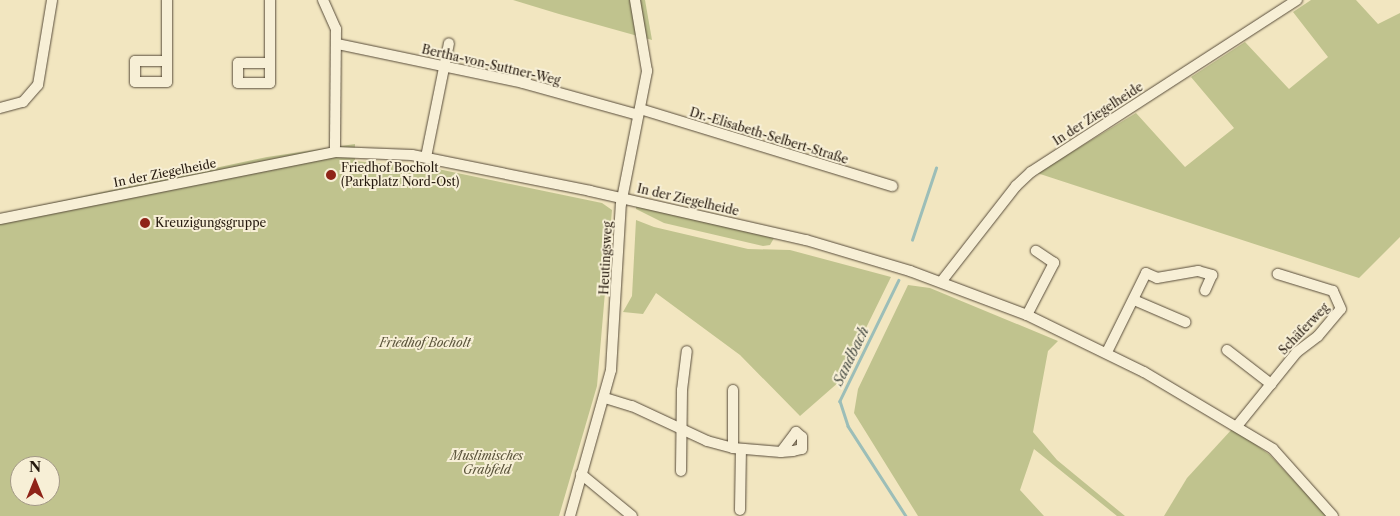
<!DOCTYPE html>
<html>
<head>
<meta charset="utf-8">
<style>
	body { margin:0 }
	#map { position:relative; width:1400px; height:516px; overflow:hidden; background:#f2e6c0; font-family:"Libre Caslon Text",serif }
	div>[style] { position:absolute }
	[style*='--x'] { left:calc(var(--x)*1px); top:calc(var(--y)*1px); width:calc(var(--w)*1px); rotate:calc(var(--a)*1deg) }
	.green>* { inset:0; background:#c0c38e }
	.stream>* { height:2.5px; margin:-1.25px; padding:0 1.25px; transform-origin:1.25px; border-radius:1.25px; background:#9cbeb8 }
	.roads { filter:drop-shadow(0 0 1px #584c3a) drop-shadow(0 0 1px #584c3a) }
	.street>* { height:10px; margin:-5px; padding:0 5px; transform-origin:5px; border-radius:5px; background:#f7efd6 }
	.dots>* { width:14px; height:14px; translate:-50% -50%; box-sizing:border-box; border:2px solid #f7efd6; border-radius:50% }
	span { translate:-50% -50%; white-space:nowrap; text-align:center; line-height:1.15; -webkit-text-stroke:4px #f7efd6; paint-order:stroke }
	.street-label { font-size:12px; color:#25190e }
	.poi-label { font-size:12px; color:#25190e }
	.left { translate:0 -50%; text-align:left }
	.park-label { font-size:12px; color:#5b543b; font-style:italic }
	.water-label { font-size:14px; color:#4f534a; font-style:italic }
	.north { position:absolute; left:10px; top:456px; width:50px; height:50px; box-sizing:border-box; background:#f7efd6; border:1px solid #a39986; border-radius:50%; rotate:0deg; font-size:14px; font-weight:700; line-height:20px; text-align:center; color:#25190e }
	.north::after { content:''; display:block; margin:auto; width:18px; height:22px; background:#8f2418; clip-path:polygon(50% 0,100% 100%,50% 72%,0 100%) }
</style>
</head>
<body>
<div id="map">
	<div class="green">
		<i style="clip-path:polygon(513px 0,645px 0,652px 40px,559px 14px)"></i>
		<i style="clip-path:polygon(1311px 0,1356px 0,1378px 24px,1400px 13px,1400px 237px,1359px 278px,1037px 173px,1136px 113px,1185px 167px,1234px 128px,1191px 77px,1245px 42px,1289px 89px,1328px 57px,1293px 12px)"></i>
		<i style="clip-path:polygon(evenodd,355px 144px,355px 161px,433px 168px,602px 203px,612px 210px,597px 386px,559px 516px,0 516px,0 214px,267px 157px,355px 144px,20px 466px,50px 466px,50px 496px,20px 496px,20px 466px)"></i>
		<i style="clip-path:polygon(636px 206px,774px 238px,770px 245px,763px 246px,664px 223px,636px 209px)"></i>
		<i style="clip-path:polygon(636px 220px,654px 227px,748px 249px,790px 250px,891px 277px,840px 381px,800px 416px,740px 355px,656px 293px,643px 314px,623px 312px,632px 296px)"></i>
		<i style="clip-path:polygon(908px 285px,930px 288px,1058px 341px,1048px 351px,1033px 432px,1057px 460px,1125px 516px,1117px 516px,1034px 449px,1020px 490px,1044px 516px,918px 516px,854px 413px,858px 389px)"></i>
		<i style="clip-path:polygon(1233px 428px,1270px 455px,1327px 516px,1164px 516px,1187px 478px)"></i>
	</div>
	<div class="stream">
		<i style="--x:912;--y:240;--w:76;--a:-71.6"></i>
		<i style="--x:899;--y:280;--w:135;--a:116"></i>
		<i style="--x:840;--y:401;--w:26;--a:72"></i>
		<i style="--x:848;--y:426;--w:107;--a:57.2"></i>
	</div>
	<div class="roads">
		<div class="street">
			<i style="--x:167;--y:0;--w:82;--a:90"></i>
			<i style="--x:167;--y:82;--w:32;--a:180"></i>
			<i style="--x:135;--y:82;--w:21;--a:-90"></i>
			<i style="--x:135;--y:61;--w:32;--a:0"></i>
			<i style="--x:270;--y:0;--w:83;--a:90"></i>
			<i style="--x:270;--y:83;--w:32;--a:180"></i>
			<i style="--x:238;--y:83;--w:20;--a:-90"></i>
			<i style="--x:238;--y:63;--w:32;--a:0"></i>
			<i style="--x:323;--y:0;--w:32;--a:66"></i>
			<i style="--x:336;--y:29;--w:123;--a:90.5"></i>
			<i style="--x:337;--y:44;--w:190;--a:11.8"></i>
			<i style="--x:523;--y:83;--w:119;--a:15.5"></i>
			<i style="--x:0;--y:108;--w:24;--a:-15"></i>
			<i style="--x:23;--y:102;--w:23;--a:-49"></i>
			<i style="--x:38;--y:85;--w:86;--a:-80.6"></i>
			<i style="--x:640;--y:109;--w:264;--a:17"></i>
			<i style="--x:426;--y:157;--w:116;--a:-78.6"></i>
			<i style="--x:0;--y:219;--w:342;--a:-11.3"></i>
			<i style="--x:335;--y:152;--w:77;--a:2.2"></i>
			<i style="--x:412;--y:155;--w:182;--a:11.4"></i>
			<i style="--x:590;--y:191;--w:221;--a:12.8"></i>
			<i style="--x:806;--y:240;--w:109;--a:16.6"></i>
			<i style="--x:910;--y:271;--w:125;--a:20.6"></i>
			<i style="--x:1027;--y:315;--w:130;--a:26"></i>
			<i style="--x:1144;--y:372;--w:150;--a:30.8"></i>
			<i style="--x:1273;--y:449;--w:90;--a:48.2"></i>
			<i style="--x:941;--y:282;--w:122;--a:-52"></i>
			<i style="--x:1016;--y:186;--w:21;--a:-43"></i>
			<i style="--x:1031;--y:172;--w:317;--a:-32.9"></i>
			<i style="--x:1134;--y:300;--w:56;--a:23.3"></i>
			<i style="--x:1027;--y:315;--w:59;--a:-62.6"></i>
			<i style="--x:1054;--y:263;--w:22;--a:-146"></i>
			<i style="--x:1227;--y:350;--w:56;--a:37.7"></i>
			<i style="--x:1107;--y:352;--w:88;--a:-63.7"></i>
			<i style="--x:1146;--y:273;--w:12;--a:24"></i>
			<i style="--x:1157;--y:278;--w:42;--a:-9.7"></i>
			<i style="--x:1198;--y:271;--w:15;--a:16"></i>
			<i style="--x:1212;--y:275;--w:17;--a:114"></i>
			<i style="--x:733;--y:390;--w:58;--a:90"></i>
			<i style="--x:605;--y:398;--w:28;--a:17"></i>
			<i style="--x:632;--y:406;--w:83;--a:25"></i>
			<i style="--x:707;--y:441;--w:27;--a:15"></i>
			<i style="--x:733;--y:448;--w:48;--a:4.8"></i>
			<i style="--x:781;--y:452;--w:12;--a:-5"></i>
			<i style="--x:793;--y:451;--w:9;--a:-13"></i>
			<i style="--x:802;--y:449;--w:12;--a:-90"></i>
			<i style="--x:802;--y:437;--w:8;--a:-140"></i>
			<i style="--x:796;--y:432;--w:25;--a:127"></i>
			<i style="--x:1237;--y:426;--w:95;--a:-51"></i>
			<i style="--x:1297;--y:352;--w:26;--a:-37"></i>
			<i style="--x:1318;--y:336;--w:35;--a:-50"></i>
			<i style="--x:1341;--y:309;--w:20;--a:-114"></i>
			<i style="--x:1333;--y:291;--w:58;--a:-162.8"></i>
			<i style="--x:681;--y:471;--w:81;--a:-89.3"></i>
			<i style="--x:682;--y:390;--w:39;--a:-83"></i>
			<i style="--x:581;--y:474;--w:66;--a:39.5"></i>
			<i style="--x:740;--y:510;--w:61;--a:-89.1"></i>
			<i style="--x:570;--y:516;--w:152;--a:-74.3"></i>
			<i style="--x:611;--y:370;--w:166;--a:-86.6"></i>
			<i style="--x:621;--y:204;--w:136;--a:-78.9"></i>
			<i style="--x:647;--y:71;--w:72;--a:-99.6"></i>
		</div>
	</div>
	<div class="dots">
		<i style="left:331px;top:175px;background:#8f2418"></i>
		<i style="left:145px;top:223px;background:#8f2418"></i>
	</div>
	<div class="street-label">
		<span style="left:491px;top:65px;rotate:13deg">Bertha-von-Suttner-Weg</span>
		<span style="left:1098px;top:114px;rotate:-33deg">In der Ziegelheide</span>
		<span style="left:769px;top:136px;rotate:17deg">Dr.-Elisabeth-Selbert-Straße</span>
		<span style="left:165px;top:173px;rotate:-11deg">In der Ziegelheide</span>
		<span style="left:688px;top:200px;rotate:13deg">In der Ziegelheide</span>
		<span style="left:606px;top:258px;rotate:-87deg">Heutingsweg</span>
		<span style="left:1304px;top:329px;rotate:-46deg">Schäferweg</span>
	</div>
	<div class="poi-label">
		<span class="left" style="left:341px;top:175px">Friedhof Bocholt<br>(Parkplatz Nord-Ost)</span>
		<span class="left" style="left:155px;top:223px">Kreuzigungsgruppe</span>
	</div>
	<div class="park-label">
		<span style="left:425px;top:343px">Friedhof Bocholt</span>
		<span style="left:487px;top:463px">Muslimisches<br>Grabfeld</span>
	</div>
	<div class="water-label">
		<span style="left:851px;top:356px;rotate:-64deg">Sandbach</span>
	</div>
	<div class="north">N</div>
</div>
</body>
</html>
